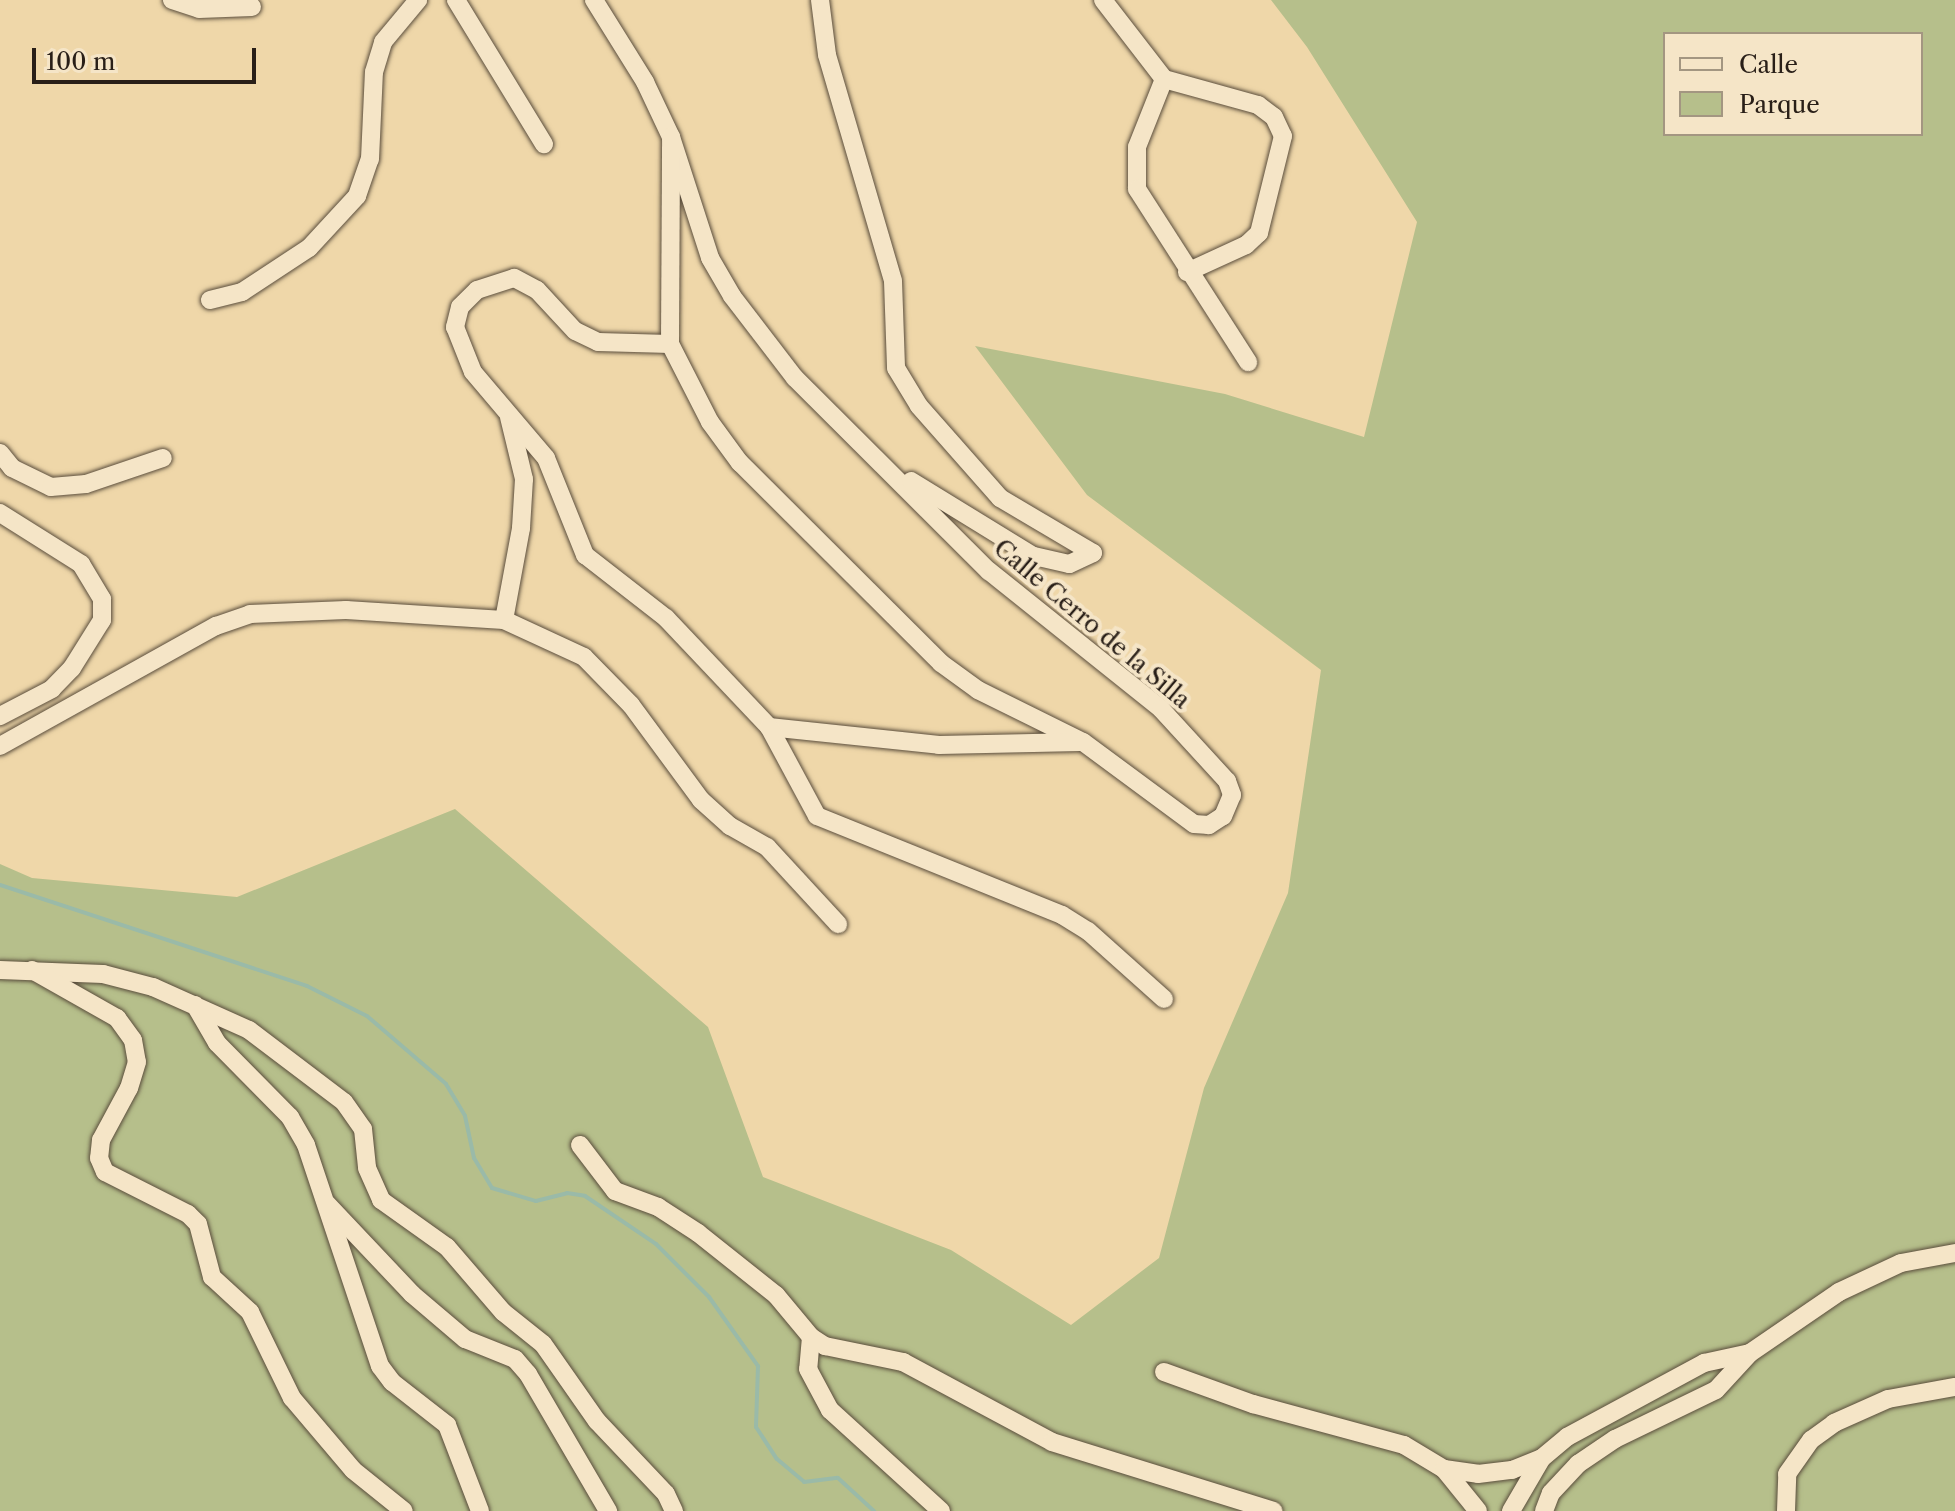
<!DOCTYPE html>
<html>
<head>
<meta charset="utf-8">
<style>
	body { margin:0 }
	#map { position:relative; width:1955px; height:1511px; overflow:hidden; background:#efd7a9; font-family:"Libre Caslon Text",serif }
	div>[style] { position:absolute }
	[style*='--x'] { left:calc(var(--x)*1px); top:calc(var(--y)*1px); width:calc(var(--w)*1px); rotate:calc(var(--a)*1deg) }
	.green>* { inset:0; background:#b6bf8b }
	.stream>* { height:4px; margin:-2px; padding:0 2px; transform-origin:2px; border-radius:2px; background:#9abaa8 }
	.roads { filter:drop-shadow(0 0 2px #5a4d3c) drop-shadow(0 0 2px #5a4d3c) }
	.minor>* { height:18px; margin:-9px; padding:0 9px; transform-origin:9px; border-radius:9px; background:#f5e5c7 }
	span { translate:-50% -50%; white-space:nowrap; text-align:center; line-height:1.15; -webkit-text-stroke:8px #f5e5c7; paint-order:stroke }
	.street-label { font-size:24px; color:#291f18 }
	.legend { position:absolute; left:1663px; top:32px; width:260px; height:104px; box-sizing:border-box; background:#f5e5c7; border:2px solid #a39681; margin:0; padding:10px 14px; list-style:none; font-size:24px; color:#291f18 }
	.legend li { display:flex; align-items:center; gap:16px; height:40px }
	.legend b { width:40px; border:2px solid #a39681 }
	.scale { position:absolute; left:32px; top:48px; width:224px; height:36px; box-sizing:border-box; border:4px solid #291f18; border-top:0; padding-left:10px; font-size:24px; line-height:28px; white-space:nowrap; color:#291f18; -webkit-text-stroke:6px #f5e5c7; paint-order:stroke }
</style>
</head>
<body>
<div id="map">
	<div class="green">
		<i style="clip-path:polygon(evenodd,1271px 0,1955px 0,1955px 1511px,0 1511px,0 864px,32px 878px,237px 897px,455px 809px,708px 1027px,763px 1177px,951px 1250px,1071px 1325px,1159px 1258px,1204px 1088px,1288px 893px,1321px 670px,1087px 495px,975px 346px,1225px 394px,1364px 437px,1417px 222px,1307px 47px,1271px 0,1665px 34px,1921px 34px,1921px 134px,1665px 134px,1665px 34px)"></i>
	</div>
	<div class="stream">
		<i style="--x:0;--y:885;--w:323;--a:18.2"></i>
		<i style="--x:307;--y:986;--w:67;--a:26.6"></i>
		<i style="--x:367;--y:1016;--w:104;--a:40.7"></i>
		<i style="--x:446;--y:1084;--w:37;--a:59"></i>
		<i style="--x:465;--y:1116;--w:43;--a:77.9"></i>
		<i style="--x:474;--y:1158;--w:35;--a:59"></i>
		<i style="--x:492;--y:1188;--w:46;--a:16.5"></i>
		<i style="--x:536;--y:1201;--w:32;--a:-14"></i>
		<i style="--x:567;--y:1193;--w:18;--a:9"></i>
		<i style="--x:585;--y:1196;--w:86;--a:34.1"></i>
		<i style="--x:656;--y:1244;--w:75;--a:45"></i>
		<i style="--x:709;--y:1297;--w:85;--a:54.6"></i>
		<i style="--x:758;--y:1366;--w:61;--a:91.9"></i>
		<i style="--x:756;--y:1427;--w:38;--a:57"></i>
		<i style="--x:777;--y:1459;--w:35;--a:40"></i>
		<i style="--x:804;--y:1482;--w:34;--a:-7"></i>
		<i style="--x:838;--y:1478;--w:49;--a:42.5"></i>
	</div>
	<div class="roads">
		<div class="minor">
			<i style="--x:172;--y:0;--w:28;--a:18"></i>
			<i style="--x:199;--y:9;--w:53;--a:-2.2"></i>
			<i style="--x:456;--y:0;--w:169;--a:58.6"></i>
			<i style="--x:594;--y:0;--w:97;--a:58.1"></i>
			<i style="--x:645;--y:82;--w:61;--a:64.7"></i>
			<i style="--x:671;--y:137;--w:127;--a:72.1"></i>
			<i style="--x:710;--y:258;--w:44;--a:59.9"></i>
			<i style="--x:732;--y:296;--w:103;--a:52.5"></i>
			<i style="--x:795;--y:378;--w:274;--a:44.9"></i>
			<i style="--x:989;--y:571;--w:221;--a:38.7"></i>
			<i style="--x:1161;--y:709;--w:98;--a:47.5"></i>
			<i style="--x:1227;--y:781;--w:15;--a:70"></i>
			<i style="--x:1232;--y:795;--w:23;--a:113"></i>
			<i style="--x:1223;--y:816;--w:17;--a:147"></i>
			<i style="--x:1209;--y:825;--w:15;--a:-176"></i>
			<i style="--x:1194;--y:824;--w:138;--a:-143.5"></i>
			<i style="--x:1083;--y:742;--w:117;--a:-153.7"></i>
			<i style="--x:978;--y:690;--w:46;--a:-143.9"></i>
			<i style="--x:941;--y:663;--w:284;--a:-135.1"></i>
			<i style="--x:740;--y:463;--w:51;--a:-126.2"></i>
			<i style="--x:710;--y:422;--w:88;--a:-117.1"></i>
			<i style="--x:670;--y:344;--w:207;--a:-89.7"></i>
			<i style="--x:820;--y:0;--w:55;--a:82.7"></i>
			<i style="--x:827;--y:55;--w:235;--a:73.7"></i>
			<i style="--x:893;--y:281;--w:87;--a:88"></i>
			<i style="--x:896;--y:368;--w:44;--a:58.8"></i>
			<i style="--x:919;--y:406;--w:123;--a:48.6"></i>
			<i style="--x:1000;--y:498;--w:108;--a:30.6"></i>
			<i style="--x:1093;--y:553;--w:26;--a:155"></i>
			<i style="--x:1069;--y:564;--w:37;--a:-167"></i>
			<i style="--x:1033;--y:556;--w:143;--a:-148.4"></i>
			<i style="--x:1103;--y:0;--w:100;--a:52.3"></i>
			<i style="--x:1164;--y:79;--w:73;--a:111.7"></i>
			<i style="--x:1137;--y:147;--w:42;--a:90"></i>
			<i style="--x:1137;--y:189;--w:206;--a:57.3"></i>
			<i style="--x:1164;--y:79;--w:98;--a:15.5"></i>
			<i style="--x:1258;--y:105;--w:20;--a:37"></i>
			<i style="--x:1274;--y:117;--w:21;--a:65"></i>
			<i style="--x:1283;--y:136;--w:100;--a:103.9"></i>
			<i style="--x:1259;--y:233;--w:18;--a:137"></i>
			<i style="--x:1246;--y:245;--w:65;--a:155.4"></i>
			<i style="--x:210;--y:300;--w:33;--a:-14"></i>
			<i style="--x:242;--y:292;--w:80;--a:-33.3"></i>
			<i style="--x:309;--y:248;--w:71;--a:-47.3"></i>
			<i style="--x:357;--y:196;--w:39;--a:-71"></i>
			<i style="--x:370;--y:159;--w:87;--a:-87.4"></i>
			<i style="--x:374;--y:72;--w:31;--a:-73"></i>
			<i style="--x:383;--y:42;--w:55;--a:-50.2"></i>
			<i style="--x:670;--y:344;--w:72;--a:-178.4"></i>
			<i style="--x:598;--y:342;--w:25;--a:-154"></i>
			<i style="--x:575;--y:331;--w:56;--a:-132.8"></i>
			<i style="--x:537;--y:290;--w:26;--a:-152"></i>
			<i style="--x:514;--y:278;--w:39;--a:162"></i>
			<i style="--x:477;--y:290;--w:24;--a:135"></i>
			<i style="--x:460;--y:307;--w:21;--a:104"></i>
			<i style="--x:455;--y:327;--w:48;--a:68.2"></i>
			<i style="--x:473;--y:372;--w:113;--a:49.7"></i>
			<i style="--x:546;--y:458;--w:105;--a:68.1"></i>
			<i style="--x:585;--y:555;--w:103;--a:37.9"></i>
			<i style="--x:666;--y:618;--w:150;--a:46.6"></i>
			<i style="--x:769;--y:727;--w:171;--a:6"></i>
			<i style="--x:939;--y:745;--w:141;--a:-1.2"></i>
			<i style="--x:0;--y:453;--w:19;--a:51"></i>
			<i style="--x:12;--y:468;--w:43;--a:26"></i>
			<i style="--x:51;--y:487;--w:35;--a:-5"></i>
			<i style="--x:86;--y:484;--w:81;--a:-18.7"></i>
			<i style="--x:0;--y:513;--w:96;--a:32.2"></i>
			<i style="--x:81;--y:564;--w:41;--a:59"></i>
			<i style="--x:102;--y:599;--w:21;--a:90"></i>
			<i style="--x:102;--y:620;--w:57;--a:122"></i>
			<i style="--x:72;--y:668;--w:29;--a:134"></i>
			<i style="--x:52;--y:689;--w:59;--a:152.6"></i>
			<i style="--x:504;--y:620;--w:94;--a:-79.5"></i>
			<i style="--x:521;--y:528;--w:49;--a:-86.5"></i>
			<i style="--x:524;--y:479;--w:64;--a:-103.6"></i>
			<i style="--x:769;--y:727;--w:101;--a:61.7"></i>
			<i style="--x:817;--y:816;--w:264;--a:22"></i>
			<i style="--x:1062;--y:915;--w:31;--a:32"></i>
			<i style="--x:1088;--y:931;--w:102;--a:41.8"></i>
			<i style="--x:0;--y:746;--w:247;--a:-29.1"></i>
			<i style="--x:216;--y:626;--w:36;--a:-19"></i>
			<i style="--x:250;--y:614;--w:96;--a:-2.4"></i>
			<i style="--x:346;--y:610;--w:158;--a:3.6"></i>
			<i style="--x:504;--y:620;--w:88;--a:24.8"></i>
			<i style="--x:584;--y:657;--w:67;--a:45.6"></i>
			<i style="--x:631;--y:705;--w:118;--a:53.6"></i>
			<i style="--x:701;--y:800;--w:39;--a:42"></i>
			<i style="--x:730;--y:826;--w:43;--a:29.6"></i>
			<i style="--x:767;--y:847;--w:105;--a:47.3"></i>
			<i style="--x:0;--y:970;--w:103;--a:2.2"></i>
			<i style="--x:103;--y:974;--w:52;--a:14.6"></i>
			<i style="--x:153;--y:987;--w:105;--a:24.1"></i>
			<i style="--x:249;--y:1030;--w:119;--a:37.2"></i>
			<i style="--x:344;--y:1102;--w:33;--a:55"></i>
			<i style="--x:363;--y:1129;--w:39;--a:84"></i>
			<i style="--x:367;--y:1168;--w:35;--a:66"></i>
			<i style="--x:381;--y:1200;--w:81;--a:35.5"></i>
			<i style="--x:447;--y:1247;--w:86;--a:49.3"></i>
			<i style="--x:503;--y:1312;--w:51;--a:38.7"></i>
			<i style="--x:543;--y:1344;--w:94;--a:55"></i>
			<i style="--x:597;--y:1421;--w:100;--a:46.6"></i>
			<i style="--x:666;--y:1494;--w:19;--a:65"></i>
			<i style="--x:32;--y:970;--w:98;--a:29.5"></i>
			<i style="--x:117;--y:1018;--w:27;--a:54"></i>
			<i style="--x:133;--y:1040;--w:22;--a:80"></i>
			<i style="--x:137;--y:1062;--w:27;--a:107"></i>
			<i style="--x:129;--y:1088;--w:59;--a:118.3"></i>
			<i style="--x:101;--y:1140;--w:18;--a:96"></i>
			<i style="--x:99;--y:1158;--w:15;--a:67"></i>
			<i style="--x:105;--y:1172;--w:93;--a:26.8"></i>
			<i style="--x:188;--y:1214;--w:14;--a:45"></i>
			<i style="--x:198;--y:1224;--w:55;--a:75.2"></i>
			<i style="--x:212;--y:1277;--w:52;--a:42.6"></i>
			<i style="--x:250;--y:1312;--w:96;--a:64"></i>
			<i style="--x:292;--y:1398;--w:94;--a:49.7"></i>
			<i style="--x:353;--y:1470;--w:65;--a:38.8"></i>
			<i style="--x:195;--y:1005;--w:44;--a:59.9"></i>
			<i style="--x:217;--y:1043;--w:104;--a:45.4"></i>
			<i style="--x:290;--y:1117;--w:32;--a:60"></i>
			<i style="--x:306;--y:1145;--w:233;--a:71.5"></i>
			<i style="--x:380;--y:1366;--w:20;--a:53"></i>
			<i style="--x:392;--y:1382;--w:70;--a:38"></i>
			<i style="--x:447;--y:1425;--w:92;--a:69"></i>
			<i style="--x:580;--y:1145;--w:58;--a:52.7"></i>
			<i style="--x:615;--y:1191;--w:46;--a:20.4"></i>
			<i style="--x:658;--y:1207;--w:48;--a:33"></i>
			<i style="--x:698;--y:1233;--w:100;--a:38.5"></i>
			<i style="--x:776;--y:1295;--w:55;--a:50.2"></i>
			<i style="--x:811;--y:1337;--w:17;--a:33"></i>
			<i style="--x:825;--y:1346;--w:80;--a:11.6"></i>
			<i style="--x:903;--y:1362;--w:169;--a:28.2"></i>
			<i style="--x:1052;--y:1442;--w:232;--a:17.3"></i>
			<i style="--x:327;--y:1204;--w:124;--a:46.6"></i>
			<i style="--x:412;--y:1294;--w:70;--a:40.3"></i>
			<i style="--x:465;--y:1339;--w:54;--a:21.8"></i>
			<i style="--x:515;--y:1359;--w:20;--a:49"></i>
			<i style="--x:528;--y:1374;--w:159;--a:59.7"></i>
			<i style="--x:811;--y:1337;--w:32;--a:95"></i>
			<i style="--x:808;--y:1369;--w:47;--a:61.8"></i>
			<i style="--x:830;--y:1410;--w:150;--a:42.3"></i>
			<i style="--x:1164;--y:1372;--w:95;--a:19.8"></i>
			<i style="--x:1253;--y:1404;--w:156;--a:15.2"></i>
			<i style="--x:1404;--y:1445;--w:47;--a:31"></i>
			<i style="--x:1444;--y:1469;--w:54;--a:51"></i>
			<i style="--x:1444;--y:1469;--w:34;--a:8"></i>
			<i style="--x:1478;--y:1474;--w:34;--a:-7"></i>
			<i style="--x:1512;--y:1470;--w:32;--a:-22"></i>
			<i style="--x:1511;--y:1511;--w:61;--a:-59.7"></i>
			<i style="--x:1542;--y:1458;--w:33;--a:-40"></i>
			<i style="--x:1567;--y:1437;--w:156;--a:-28.4"></i>
			<i style="--x:1704;--y:1363;--w:47;--a:-12.3"></i>
			<i style="--x:1544;--y:1511;--w:19;--a:-69"></i>
			<i style="--x:1551;--y:1493;--w:40;--a:-47"></i>
			<i style="--x:1578;--y:1464;--w:45;--a:-34"></i>
			<i style="--x:1615;--y:1439;--w:112;--a:-25.9"></i>
			<i style="--x:1716;--y:1390;--w:50;--a:-47.4"></i>
			<i style="--x:1750;--y:1353;--w:108;--a:-34.4"></i>
			<i style="--x:1839;--y:1292;--w:68;--a:-25.1"></i>
			<i style="--x:1901;--y:1263;--w:55;--a:-10.5"></i>
			<i style="--x:1786;--y:1511;--w:37;--a:-88"></i>
			<i style="--x:1787;--y:1474;--w:42;--a:-54.8"></i>
			<i style="--x:1811;--y:1440;--w:29;--a:-36"></i>
			<i style="--x:1834;--y:1423;--w:59;--a:-24"></i>
			<i style="--x:1888;--y:1399;--w:68;--a:-10.2"></i>
		</div>
	</div>
	<div class="street-label">
		<span style="left:1092px;top:624px;rotate:40deg">Calle Cerro de la Silla</span>
	</div>
	<ul class="legend">
	<li><b style="height:10px;background:#f5e5c7"></b>Calle</li>
	<li><b style="height:22px;background:#b6bf8b"></b>Parque</li>
	</ul>
	<div class="scale">100 m</div>
</div>
</body>
</html>
